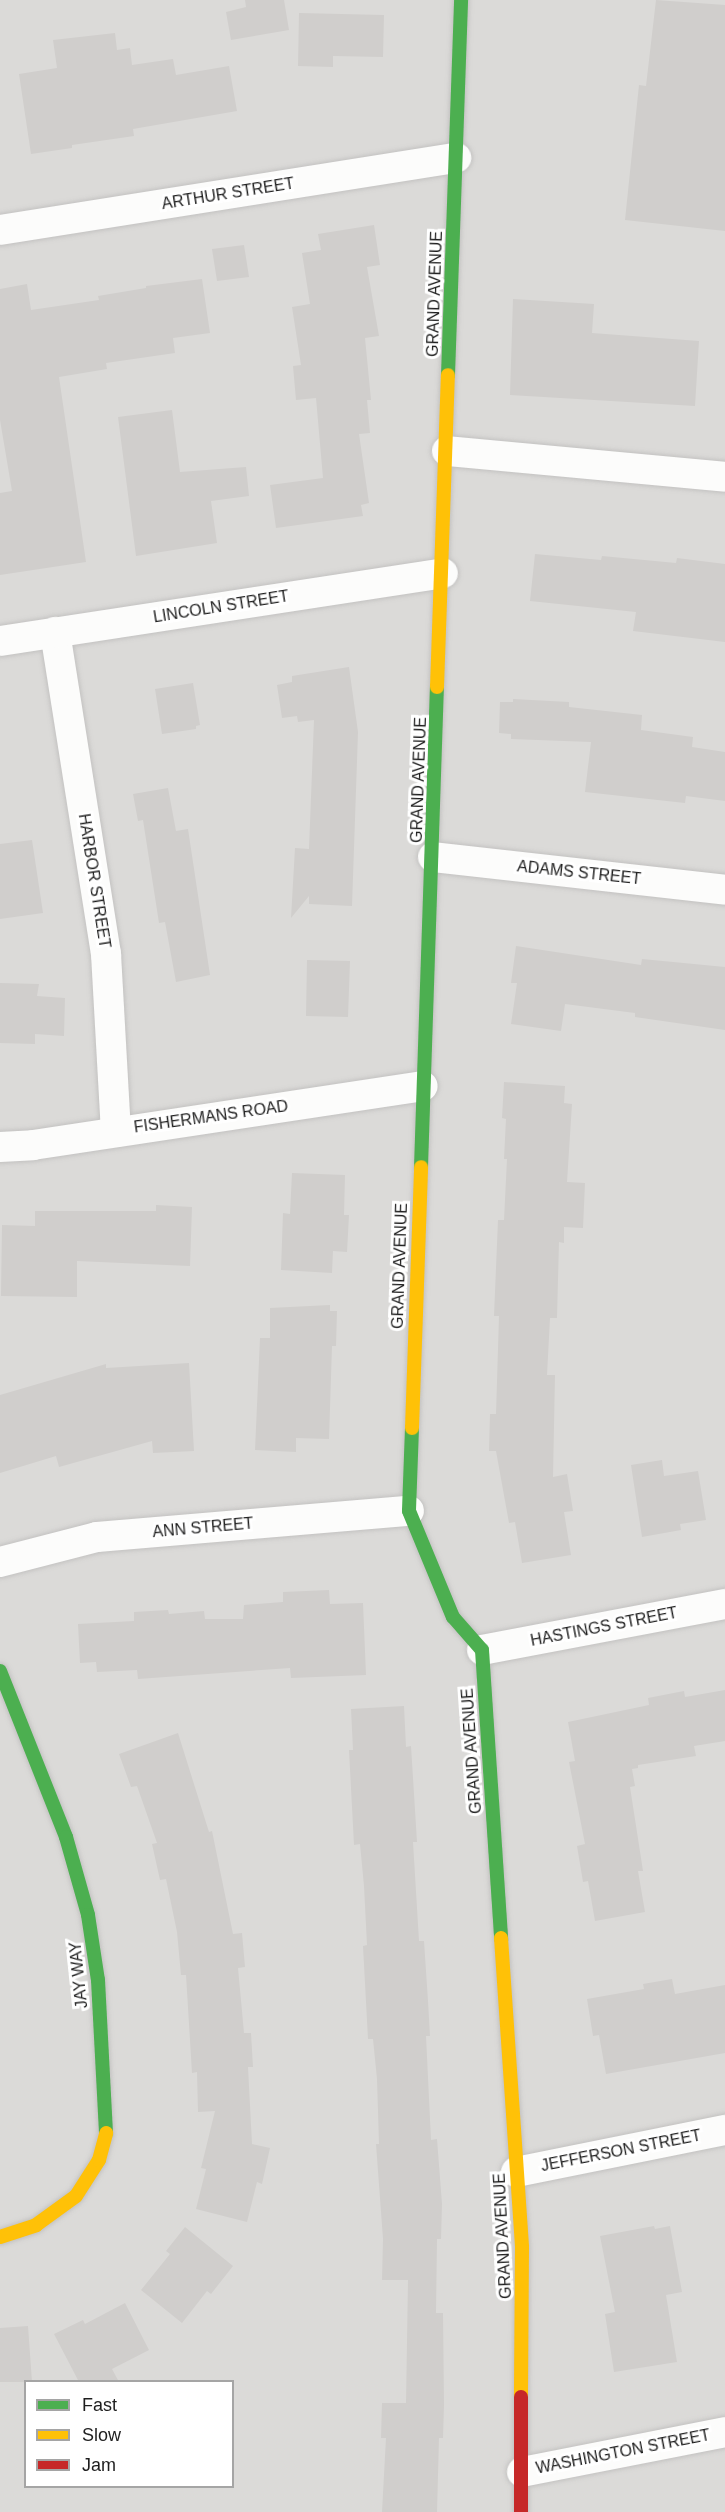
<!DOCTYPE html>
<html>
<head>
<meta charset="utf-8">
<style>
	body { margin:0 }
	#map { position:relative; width:725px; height:2512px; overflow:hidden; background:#eceae7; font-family:Helvetica,sans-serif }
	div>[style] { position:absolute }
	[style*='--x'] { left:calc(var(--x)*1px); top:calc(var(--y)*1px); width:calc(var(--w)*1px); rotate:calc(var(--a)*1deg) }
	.residential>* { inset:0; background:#dbdad8 }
	.building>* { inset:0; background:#d0cecc }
	.roads { filter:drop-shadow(0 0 2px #c3c2c1) drop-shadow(0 0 2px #c3c2c1) }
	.street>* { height:30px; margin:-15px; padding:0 15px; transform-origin:15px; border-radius:15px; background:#fcfcfb }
	.fast>* { height:14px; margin:-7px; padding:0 7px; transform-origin:7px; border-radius:7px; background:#4caf50 }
	.slow>* { height:14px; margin:-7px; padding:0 7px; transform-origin:7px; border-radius:7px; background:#ffc107 }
	.jam>* { height:14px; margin:-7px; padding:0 7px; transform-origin:7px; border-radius:7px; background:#c62828 }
	span { translate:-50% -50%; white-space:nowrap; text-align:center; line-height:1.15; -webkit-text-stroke:6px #fff; paint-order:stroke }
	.street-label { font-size:16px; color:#1e1e1e }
	.legend { position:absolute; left:24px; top:2380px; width:210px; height:108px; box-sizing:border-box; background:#fff; border:2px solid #a5a5a5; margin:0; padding:8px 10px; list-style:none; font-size:18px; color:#1e1e1e }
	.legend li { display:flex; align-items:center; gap:12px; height:30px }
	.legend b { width:30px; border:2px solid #a5a5a5 }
</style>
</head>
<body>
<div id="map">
	<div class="residential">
		<i style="clip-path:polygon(evenodd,0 0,725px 0,725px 2512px,0 2512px,0 0,26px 2382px,232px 2382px,232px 2486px,26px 2486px,26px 2382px)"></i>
	</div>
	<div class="building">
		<i style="clip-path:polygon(245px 0,284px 0,289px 30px,231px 40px,226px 12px,246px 7px)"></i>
		<i style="clip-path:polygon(656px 0,725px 5px,725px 231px,625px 220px,639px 85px,646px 86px)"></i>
		<i style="clip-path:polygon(299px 13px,384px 15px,383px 57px,333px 56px,333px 67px,298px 66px)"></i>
		<i style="clip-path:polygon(115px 33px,117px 50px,130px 48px,132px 65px,173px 59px,176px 75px,229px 66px,237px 111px,133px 129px,134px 136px,72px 145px,72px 148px,31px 154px,19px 74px,57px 68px,53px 40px)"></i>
		<i style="clip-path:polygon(374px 225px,380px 265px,367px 267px,379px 336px,365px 338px,371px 400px,367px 400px,370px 433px,359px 434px,369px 503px,361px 505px,363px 516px,276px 528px,270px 485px,323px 478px,316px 398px,296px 400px,293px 366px,301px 365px,292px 307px,310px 304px,302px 253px,321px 250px,318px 234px)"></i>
		<i style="clip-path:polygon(244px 245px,249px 277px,217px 281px,212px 249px)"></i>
		<i style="clip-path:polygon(202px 279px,210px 333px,173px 338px,175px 353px,106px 363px,107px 369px,59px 377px,86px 562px,0 575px,0 493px,12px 491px,0 420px,0 289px,27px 284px,31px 310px,99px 300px,98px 296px,146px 288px,146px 286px)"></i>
		<i style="clip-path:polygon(513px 299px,594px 304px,592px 333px,699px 341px,695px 406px,510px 395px)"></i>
		<i style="clip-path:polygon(172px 410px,180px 472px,246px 467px,249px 496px,211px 501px,217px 543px,136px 556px,118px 417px)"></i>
		<i style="clip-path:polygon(535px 554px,601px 560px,602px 556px,676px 563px,677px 558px,725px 564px,725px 642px,633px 631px,636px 612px,530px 601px)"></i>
		<i style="clip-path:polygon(349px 667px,358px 732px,352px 906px,309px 904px,309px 896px,291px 918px,295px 848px,309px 849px,314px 720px,298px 722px,297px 716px,282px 718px,277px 685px,292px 682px,292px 676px)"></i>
		<i style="clip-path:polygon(193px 683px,200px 725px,196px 726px,196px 729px,162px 734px,155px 689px)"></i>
		<i style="clip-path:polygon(513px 699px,569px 702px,569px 707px,642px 715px,641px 730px,693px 737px,692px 747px,725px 752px,725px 801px,686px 796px,685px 803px,585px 792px,591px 742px,511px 739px,511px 734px,499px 733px,500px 702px,513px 702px)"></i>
		<i style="clip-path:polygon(168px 788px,176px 831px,188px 829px,210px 975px,176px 982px,165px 922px,159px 923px,143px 820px,138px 821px,133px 794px)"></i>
		<i style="clip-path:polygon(32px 840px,43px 913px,0 919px,0 844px)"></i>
		<i style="clip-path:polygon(516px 946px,641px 965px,642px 959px,725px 967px,725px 1030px,635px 1017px,635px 1013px,565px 1004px,561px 1031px,511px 1024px,517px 983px,511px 983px)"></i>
		<i style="clip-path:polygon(307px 960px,350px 961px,348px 1017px,306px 1016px)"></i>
		<i style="clip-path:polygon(0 983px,39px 984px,37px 996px,65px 998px,64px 1036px,35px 1034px,35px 1044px,0 1043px)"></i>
		<i style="clip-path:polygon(504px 1082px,565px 1086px,564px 1103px,572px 1104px,567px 1182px,585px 1183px,583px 1228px,564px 1227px,564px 1243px,559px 1242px,557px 1318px,550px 1318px,547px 1375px,555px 1375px,553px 1477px,567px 1474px,573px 1511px,564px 1512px,571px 1555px,522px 1563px,515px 1522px,509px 1523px,496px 1451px,489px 1451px,490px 1414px,496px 1414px,499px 1316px,494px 1316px,498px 1220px,504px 1220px,507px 1159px,504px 1159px,506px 1119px,502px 1118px)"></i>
		<i style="clip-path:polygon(292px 1173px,345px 1175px,344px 1215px,349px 1215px,347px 1252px,333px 1251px,332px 1273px,281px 1270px,283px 1213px,290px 1214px)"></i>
		<i style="clip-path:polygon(156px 1205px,192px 1207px,190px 1266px,77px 1261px,77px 1297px,1px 1296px,2px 1225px,35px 1226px,35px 1211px,156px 1211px)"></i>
		<i style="clip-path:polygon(330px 1305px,330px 1311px,337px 1311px,336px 1346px,332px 1346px,329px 1439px,296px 1438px,296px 1452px,255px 1450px,260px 1338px,270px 1338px,270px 1308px)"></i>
		<i style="clip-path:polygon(189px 1363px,194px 1451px,153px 1453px,152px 1441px,59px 1467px,56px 1456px,0 1473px,0 1395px,106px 1364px,106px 1368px)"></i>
		<i style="clip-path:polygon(662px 1460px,664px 1476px,698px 1471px,706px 1520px,680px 1524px,681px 1530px,642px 1537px,631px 1465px)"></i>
		<i style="clip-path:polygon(329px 1590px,330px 1604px,363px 1603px,366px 1675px,291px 1678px,290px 1668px,138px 1679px,137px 1670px,97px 1672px,96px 1662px,80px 1663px,78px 1624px,134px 1621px,134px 1612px,168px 1610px,169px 1614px,204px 1611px,205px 1619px,243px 1619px,244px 1605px,283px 1602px,283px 1592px)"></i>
		<i style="clip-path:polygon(725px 1690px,725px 1741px,694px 1746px,696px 1756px,638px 1765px,638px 1768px,632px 1769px,635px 1786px,630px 1787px,643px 1871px,638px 1871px,645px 1912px,595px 1921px,588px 1881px,583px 1882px,577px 1846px,585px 1844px,569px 1762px,575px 1761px,568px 1722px,649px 1705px,648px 1698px,684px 1691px,685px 1697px)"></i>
		<i style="clip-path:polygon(404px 1706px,406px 1747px,411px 1746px,417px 1842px,413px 1842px,419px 1941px,424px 1941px,428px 2001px,430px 2036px,426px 2036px,431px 2140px,437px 2139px,442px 2204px,441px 2239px,437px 2239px,436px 2313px,443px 2313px,444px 2405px,443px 2438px,439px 2438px,437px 2512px,382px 2512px,386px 2438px,381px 2438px,382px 2403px,406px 2403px,408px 2280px,382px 2280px,383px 2239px,376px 2144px,379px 2144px,377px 2079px,373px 2039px,368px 2039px,363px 1946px,367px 1945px,364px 1886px,360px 1844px,354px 1845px,349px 1750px,353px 1750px,351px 1709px)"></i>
		<i style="clip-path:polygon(178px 1733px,209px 1832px,212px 1831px,233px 1934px,242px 1933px,245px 1967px,238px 1968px,244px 2033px,251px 2033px,253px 2067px,248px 2067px,252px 2144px,270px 2148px,262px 2184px,257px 2182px,247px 2222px,196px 2209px,206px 2169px,201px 2168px,215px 2111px,198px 2112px,197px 2072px,192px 2073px,186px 1975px,181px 1975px,177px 1932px,166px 1879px,160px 1880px,152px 1844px,157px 1843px,137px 1786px,131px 1787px,119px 1754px)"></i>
		<i style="clip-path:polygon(672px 1979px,675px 1994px,725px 1985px,725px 2053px,606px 2074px,599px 2035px,593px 2036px,587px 1999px,644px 1989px,643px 1984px)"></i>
		<i style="clip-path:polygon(654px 2226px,655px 2229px,670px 2226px,682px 2292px,666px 2295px,677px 2362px,614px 2372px,605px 2314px,615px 2312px,600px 2236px)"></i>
		<i style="clip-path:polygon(185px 2227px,233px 2266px,211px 2294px,207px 2291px,182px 2323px,141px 2290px,170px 2254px,166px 2251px)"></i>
		<i style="clip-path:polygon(125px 2303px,149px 2350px,112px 2369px,119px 2382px,79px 2382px,54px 2334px,83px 2320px,85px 2324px)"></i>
		<i style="clip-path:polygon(28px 2326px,32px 2382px,0 2382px,0 2328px)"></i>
	</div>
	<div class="roads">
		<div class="street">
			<i style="--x:0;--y:230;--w:462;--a:-9"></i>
			<i style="--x:447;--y:451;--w:279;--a:5.3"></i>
			<i style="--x:55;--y:632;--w:326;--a:81"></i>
			<i style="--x:106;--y:954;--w:178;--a:86.8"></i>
			<i style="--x:0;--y:641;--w:448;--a:-8.7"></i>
			<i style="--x:433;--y:857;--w:294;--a:6.4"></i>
			<i style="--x:0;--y:1147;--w:33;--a:-3"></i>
			<i style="--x:33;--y:1145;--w:394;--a:-8.6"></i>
			<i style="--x:0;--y:1562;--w:100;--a:-14.5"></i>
			<i style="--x:97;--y:1537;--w:313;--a:-4.8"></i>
			<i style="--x:482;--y:1650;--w:247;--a:-10.7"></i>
			<i style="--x:516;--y:2172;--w:213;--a:-11.4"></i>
			<i style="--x:522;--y:2472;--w:207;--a:-11.1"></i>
		</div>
		<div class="fast">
			<i style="--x:448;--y:375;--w:375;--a:-88"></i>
			<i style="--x:421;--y:1167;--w:480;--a:-88.1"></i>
			<i style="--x:412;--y:1428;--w:83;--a:92.1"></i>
			<i style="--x:409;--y:1511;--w:115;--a:67.5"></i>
			<i style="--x:453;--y:1617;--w:44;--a:48.7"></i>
			<i style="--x:482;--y:1650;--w:289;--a:86.2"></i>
			<i style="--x:0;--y:1671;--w:179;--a:68.3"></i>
			<i style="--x:66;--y:1837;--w:81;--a:74.2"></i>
			<i style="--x:88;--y:1915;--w:66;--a:81.3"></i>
			<i style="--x:98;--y:1980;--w:153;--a:87"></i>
		</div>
		<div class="slow">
			<i style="--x:437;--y:687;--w:312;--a:-88"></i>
			<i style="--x:412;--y:1428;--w:261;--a:-88"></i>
			<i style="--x:501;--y:1938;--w:310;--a:86.1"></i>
			<i style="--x:522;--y:2247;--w:150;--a:90.4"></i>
			<i style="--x:0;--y:2237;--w:38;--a:-18"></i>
			<i style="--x:36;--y:2225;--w:49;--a:-35.9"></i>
			<i style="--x:76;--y:2196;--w:43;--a:-57.4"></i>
			<i style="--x:99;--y:2160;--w:28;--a:-75"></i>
		</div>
		<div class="jam">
			<i style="--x:521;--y:2512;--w:115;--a:-90"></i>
		</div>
	</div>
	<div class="street-label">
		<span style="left:228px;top:194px;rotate:-9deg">ARTHUR STREET</span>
		<span style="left:435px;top:294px;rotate:-88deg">GRAND AVENUE</span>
		<span style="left:221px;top:607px;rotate:-9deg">LINCOLN STREET</span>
		<span style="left:419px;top:780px;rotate:-88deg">GRAND AVENUE</span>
		<span style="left:579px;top:873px;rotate:6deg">ADAMS STREET</span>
		<span style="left:94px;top:881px;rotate:81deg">HARBOR STREET</span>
		<span style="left:211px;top:1117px;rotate:-8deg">FISHERMANS ROAD</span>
		<span style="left:400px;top:1266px;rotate:-88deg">GRAND AVENUE</span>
		<span style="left:203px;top:1528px;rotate:-5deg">ANN STREET</span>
		<span style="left:604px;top:1627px;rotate:-11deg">HASTINGS STREET</span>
		<span style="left:472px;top:1751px;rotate:-94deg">GRAND AVENUE</span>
		<span style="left:79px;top:1975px;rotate:-96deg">JAY WAY</span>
		<span style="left:621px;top:2151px;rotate:-11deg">JEFFERSON STREET</span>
		<span style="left:503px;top:2236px;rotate:-93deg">GRAND AVENUE</span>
		<span style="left:623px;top:2452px;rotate:-11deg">WASHINGTON STREET</span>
	</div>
	<ul class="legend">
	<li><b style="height:8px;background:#4caf50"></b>Fast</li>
	<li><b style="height:8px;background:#ffc107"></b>Slow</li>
	<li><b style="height:8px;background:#c62828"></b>Jam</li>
	</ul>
</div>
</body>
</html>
